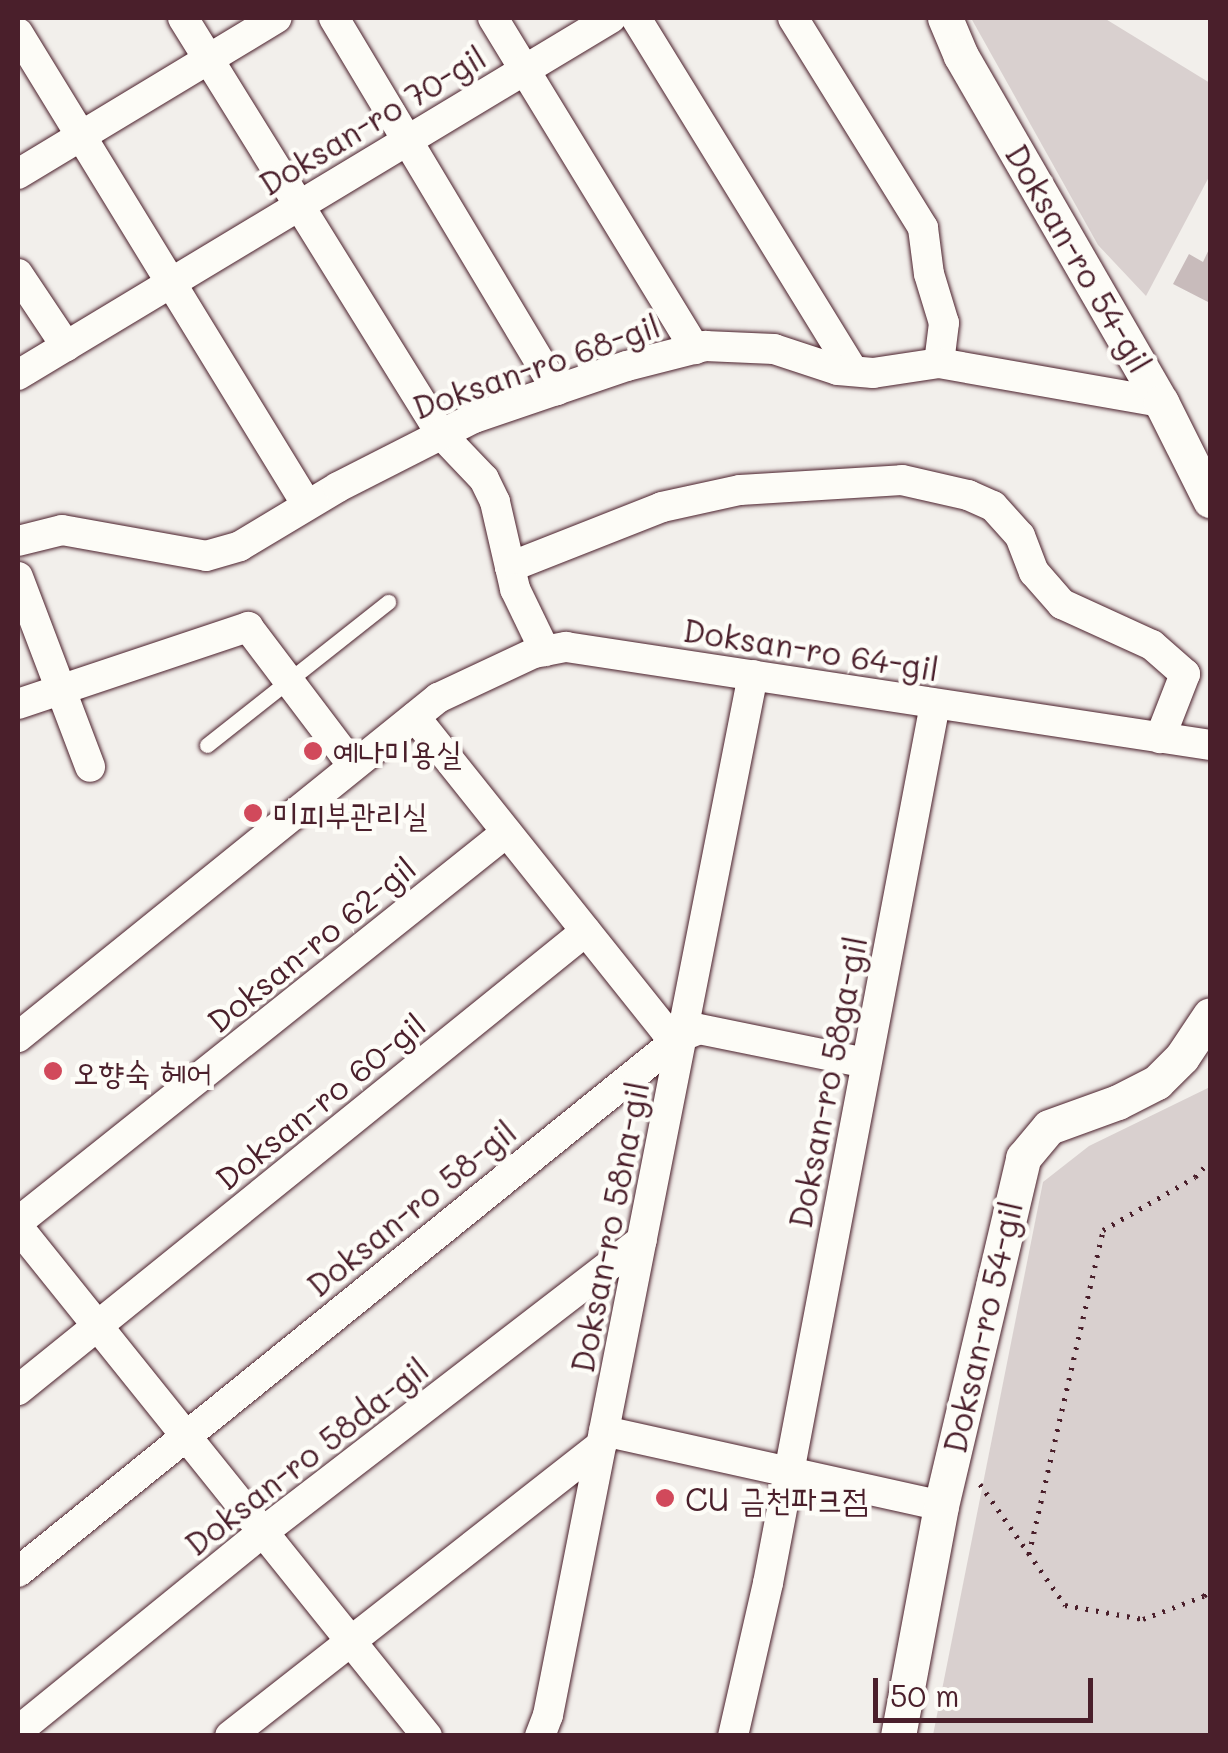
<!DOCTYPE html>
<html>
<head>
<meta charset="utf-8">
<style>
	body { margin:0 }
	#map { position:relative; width:1228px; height:1753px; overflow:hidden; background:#f2efeb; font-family:Mali,"Poor Story",sans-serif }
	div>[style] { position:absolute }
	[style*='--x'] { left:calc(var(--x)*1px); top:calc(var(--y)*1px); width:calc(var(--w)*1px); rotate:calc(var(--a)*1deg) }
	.green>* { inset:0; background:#d9d0cf }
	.building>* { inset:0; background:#c8bbbb }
	.path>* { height:5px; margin-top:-2.5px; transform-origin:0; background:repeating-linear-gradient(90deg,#4a1f2b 0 2.5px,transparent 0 10.5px) }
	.roads { filter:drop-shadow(0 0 2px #4a1f2b) drop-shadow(0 0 2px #4a1f2b) }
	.service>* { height:15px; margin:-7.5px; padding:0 7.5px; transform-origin:7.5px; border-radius:7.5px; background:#fdfcf7 }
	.minor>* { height:30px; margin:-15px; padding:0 15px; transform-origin:15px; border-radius:15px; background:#fdfcf7 }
	.tertiary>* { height:35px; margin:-17.5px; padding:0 17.5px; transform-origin:17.5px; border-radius:17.5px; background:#fdfcf7 }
	.dots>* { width:28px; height:28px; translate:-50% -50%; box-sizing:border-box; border:5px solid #fdfcf7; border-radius:50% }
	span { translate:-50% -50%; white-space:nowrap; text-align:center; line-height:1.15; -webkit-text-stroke:9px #fdfcf7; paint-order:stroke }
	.street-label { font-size:32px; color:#4a1f2b }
	.poi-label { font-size:32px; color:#4a1f2b }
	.left { translate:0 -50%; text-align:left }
	.frame { position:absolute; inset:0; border:20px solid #4a1f2b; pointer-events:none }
	.scale { position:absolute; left:873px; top:1678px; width:220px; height:45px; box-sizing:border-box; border:5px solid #4a1f2b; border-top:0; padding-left:12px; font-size:30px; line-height:35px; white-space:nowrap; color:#4a1f2b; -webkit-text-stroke:8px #fdfcf7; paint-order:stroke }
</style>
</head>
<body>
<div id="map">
	<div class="green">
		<i style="clip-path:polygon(971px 18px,1104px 18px,1210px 83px,1210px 175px,1146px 296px,1098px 245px)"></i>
		<i style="clip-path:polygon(1210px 1087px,1210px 1735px,933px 1735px,1043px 1182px,1089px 1146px)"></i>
	</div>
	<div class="building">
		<i style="clip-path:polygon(1210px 247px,1210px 303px,1173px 284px,1189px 254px,1203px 262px)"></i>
	</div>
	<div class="path">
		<i style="--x:980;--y:1484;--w:148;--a:54.9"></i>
		<i style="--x:1065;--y:1605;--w:79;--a:10.2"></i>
		<i style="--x:1143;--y:1619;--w:65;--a:-20.7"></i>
		<i style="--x:1204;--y:1596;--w:9;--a:-49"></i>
		<i style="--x:1029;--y:1554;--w:332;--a:-77.1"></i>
		<i style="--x:1103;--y:1230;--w:106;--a:-29.9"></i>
		<i style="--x:1195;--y:1177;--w:22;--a:-47"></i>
	</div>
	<div class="roads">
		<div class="service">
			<i style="--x:207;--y:745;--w:231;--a:-38.3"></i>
		</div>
		<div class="minor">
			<i style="--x:183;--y:18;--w:490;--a:58.2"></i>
			<i style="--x:441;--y:434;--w:62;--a:46.3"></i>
			<i style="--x:484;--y:479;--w:25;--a:64"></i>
			<i style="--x:495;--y:502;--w:67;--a:77"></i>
			<i style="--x:510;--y:567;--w:163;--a:-21.5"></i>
			<i style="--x:662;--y:507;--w:80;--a:-12.3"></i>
			<i style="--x:740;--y:490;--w:162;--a:-3.5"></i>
			<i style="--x:902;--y:480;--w:68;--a:12.8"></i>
			<i style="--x:968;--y:495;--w:27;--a:24"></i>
			<i style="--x:993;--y:506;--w:40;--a:48"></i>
			<i style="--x:1020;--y:536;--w:39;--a:69"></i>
			<i style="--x:1034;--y:572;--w:43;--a:48.8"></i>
			<i style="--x:1062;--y:604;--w:99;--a:24.5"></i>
			<i style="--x:1152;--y:645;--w:44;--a:41.3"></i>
			<i style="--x:1185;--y:674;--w:69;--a:111.3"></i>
			<i style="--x:334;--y:18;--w:434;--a:59.1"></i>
			<i style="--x:493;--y:18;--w:388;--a:58.6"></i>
			<i style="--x:636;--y:18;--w:414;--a:58.4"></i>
			<i style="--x:793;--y:18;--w:247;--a:58.2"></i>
			<i style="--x:923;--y:228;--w:46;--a:82.6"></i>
			<i style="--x:929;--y:274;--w:51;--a:73"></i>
			<i style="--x:944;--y:323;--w:40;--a:97.1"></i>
			<i style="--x:18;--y:33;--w:553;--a:58.52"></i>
			<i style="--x:18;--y:174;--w:302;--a:-31.1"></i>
			<i style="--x:18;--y:274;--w:87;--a:56.3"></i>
			<i style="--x:18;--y:375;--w:692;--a:-31.05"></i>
			<i style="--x:18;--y:541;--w:45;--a:-14"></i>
			<i style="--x:62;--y:530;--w:146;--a:10.2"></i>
			<i style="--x:206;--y:556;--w:35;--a:-16"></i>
			<i style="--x:240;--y:546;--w:114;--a:-31"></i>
			<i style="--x:338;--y:487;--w:153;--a:-26.9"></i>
			<i style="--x:474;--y:418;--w:162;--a:-18.8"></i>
			<i style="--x:627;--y:366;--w:81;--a:-14.4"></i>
			<i style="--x:705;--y:346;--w:69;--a:2.5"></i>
			<i style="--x:774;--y:349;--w:67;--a:18.2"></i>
			<i style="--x:838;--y:370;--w:35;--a:5"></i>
			<i style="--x:873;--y:373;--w:67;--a:-8.6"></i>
			<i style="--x:939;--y:363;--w:225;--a:10"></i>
			<i style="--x:510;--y:567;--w:23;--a:77"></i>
			<i style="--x:515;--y:589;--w:69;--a:64.2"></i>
			<i style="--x:18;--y:577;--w:203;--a:69.2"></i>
			<i style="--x:18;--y:704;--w:243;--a:-18.5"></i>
			<i style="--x:248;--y:627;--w:174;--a:52.9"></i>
			<i style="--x:415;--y:717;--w:401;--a:51.4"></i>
			<i style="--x:665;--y:1030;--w:18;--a:19"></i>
			<i style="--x:18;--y:1037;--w:540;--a:-38.91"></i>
			<i style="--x:438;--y:698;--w:106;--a:-25.1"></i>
			<i style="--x:534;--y:653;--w:33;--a:-11"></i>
			<i style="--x:566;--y:647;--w:651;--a:8.65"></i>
			<i style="--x:18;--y:1222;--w:625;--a:-38.57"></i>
			<i style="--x:18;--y:1227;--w:653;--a:51.22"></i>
			<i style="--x:18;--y:1390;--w:730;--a:-38.94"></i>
			<i style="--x:604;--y:1431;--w:345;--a:12.5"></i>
			<i style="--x:18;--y:1572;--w:853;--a:-38.91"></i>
			<i style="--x:682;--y:1036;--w:18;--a:-22"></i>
			<i style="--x:699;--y:1029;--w:170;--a:11.5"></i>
			<i style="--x:18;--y:1731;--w:316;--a:-39.1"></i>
			<i style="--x:263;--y:1532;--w:478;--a:-37.6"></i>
			<i style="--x:230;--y:1736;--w:472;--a:-38.1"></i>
			<i style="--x:540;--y:1736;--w:22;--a:-69"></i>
			<i style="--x:548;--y:1715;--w:1060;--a:-78.85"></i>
			<i style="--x:733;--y:1736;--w:157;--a:-77.1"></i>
			<i style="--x:768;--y:1583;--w:895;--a:-79.24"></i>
		</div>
		<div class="tertiary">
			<i style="--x:945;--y:18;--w:41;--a:67.2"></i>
			<i style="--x:961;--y:56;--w:400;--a:60"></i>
			<i style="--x:1161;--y:402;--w:110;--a:63.4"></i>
			<i style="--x:898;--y:1736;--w:234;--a:-79.4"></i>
			<i style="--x:941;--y:1506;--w:358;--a:-76.7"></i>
			<i style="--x:1023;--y:1158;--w:40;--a:-50"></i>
			<i style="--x:1049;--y:1127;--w:73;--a:-19.9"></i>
			<i style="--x:1118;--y:1102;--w:44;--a:-27.1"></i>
			<i style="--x:1157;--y:1082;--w:35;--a:-45"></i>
			<i style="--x:1182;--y:1057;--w:50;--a:-56.3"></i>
		</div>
	</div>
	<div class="dots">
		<i style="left:313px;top:751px;background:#d1495b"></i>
		<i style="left:253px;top:813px;background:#d1495b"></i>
		<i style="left:53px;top:1071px;background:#d1495b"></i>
		<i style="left:665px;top:1498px;background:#d1495b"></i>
	</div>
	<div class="street-label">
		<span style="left:372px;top:120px;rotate:-31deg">Doksan-ro 70-gil</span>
		<span style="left:1079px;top:258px;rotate:60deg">Doksan-ro 54-gil</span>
		<span style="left:536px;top:366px;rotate:-19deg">Doksan-ro 68-gil</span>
		<span style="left:811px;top:649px;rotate:9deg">Doksan-ro 64-gil</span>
		<span style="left:311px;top:944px;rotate:-39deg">Doksan-ro 62-gil</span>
		<span style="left:827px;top:1082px;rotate:-79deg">Doksan-ro 58ga-gil</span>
		<span style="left:320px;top:1101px;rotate:-39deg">Doksan-ro 60-gil</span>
		<span style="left:411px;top:1208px;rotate:-39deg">Doksan-ro 58-gil</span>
		<span style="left:609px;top:1227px;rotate:-79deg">Doksan-ro 58na-gil</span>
		<span style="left:982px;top:1327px;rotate:-77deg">Doksan-ro 54-gil</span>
		<span style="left:306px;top:1456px;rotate:-38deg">Doksan-ro 58da-gil</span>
	</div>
	<div class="poi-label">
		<span class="left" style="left:333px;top:751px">예나미용실</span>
		<span class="left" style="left:273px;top:813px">미피부관리실</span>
		<span class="left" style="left:73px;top:1071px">오향숙 헤어</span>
		<span class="left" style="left:685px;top:1498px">CU 금천파크점</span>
	</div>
	<div class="frame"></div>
	<div class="scale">50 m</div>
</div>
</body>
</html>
